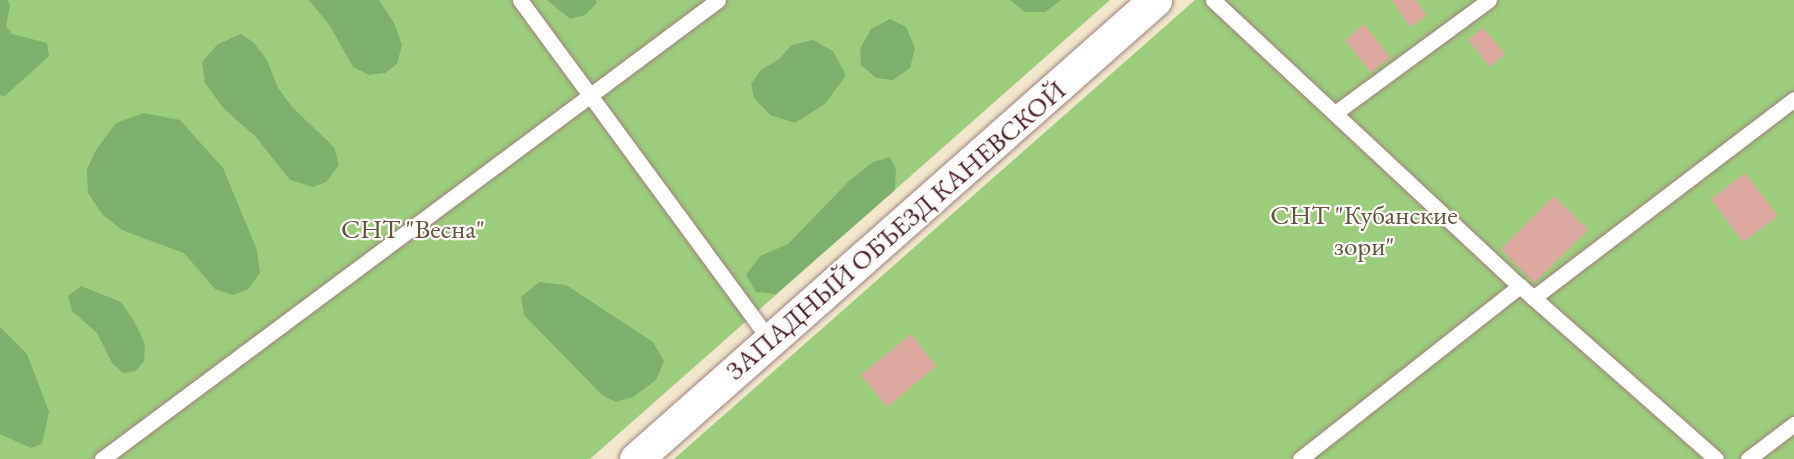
<!DOCTYPE html>
<html>
<head>
<meta charset="utf-8">
<style>
	body { margin:0 }
	#map { position:relative; width:1794px; height:459px; overflow:hidden; background:#f2e6cc; font-family:"EB Garamond",serif }
	div>[style] { position:absolute }
	[style*='--x'] { left:calc(var(--x)*1px); top:calc(var(--y)*1px); width:calc(var(--w)*1px); rotate:calc(var(--a)*1deg) }
	.green>* { inset:0; background:#9ccd7c }
	.forest>* { inset:0; background:#7db06c }
	.building>* { inset:0; background:#dca89f }
	.roads { filter:drop-shadow(0 0 2px #9e827c) drop-shadow(0 0 2px #9e827c) }
	.lane>* { height:15px; margin:-7.5px; padding:0 7.5px; transform-origin:7.5px; border-radius:7.5px; background:#fff }
	.secondary>* { height:33px; margin:-16.5px; padding:0 16.5px; transform-origin:16.5px; border-radius:16.5px; background:#fff }
	span { translate:-50% -50%; white-space:nowrap; text-align:center; line-height:1.15; -webkit-text-stroke:4.5px #fdfcf7; paint-order:stroke }
	.park-label { font-size:27px; color:#635343 }
	.street-label { font-size:27px; color:#4a1f2b }
</style>
</head>
<body>
<div id="map">
	<div class="green">
		<i style="clip-path:polygon(0 0,1110px 0,590px 459px,0 459px)"></i>
		<i style="clip-path:polygon(1195px 0,1794px 0,1794px 459px,674px 459px)"></i>
	</div>
	<div class="forest">
		<i style="clip-path:polygon(0 0,7px 0,10px 5px,6px 26px,12px 34px,47px 43px,49px 56px,5px 96px,0 95px)"></i>
		<i style="clip-path:polygon(309px 0,379px 0,394px 23px,402px 45px,397px 64px,385px 73px,369px 75px,353px 67px,330px 26px)"></i>
		<i style="clip-path:polygon(547px 0,596px 0,597px 3px,585px 15px,570px 19px)"></i>
		<i style="clip-path:polygon(1010px 0,1061px 0,1045px 12px,1025px 12px)"></i>
		<i style="clip-path:polygon(890px 19px,906px 27px,915px 48px,910px 68px,893px 80px,876px 78px,861px 65px,860px 49px,871px 29px)"></i>
		<i style="clip-path:polygon(241px 34px,253px 42px,267px 60px,278px 88px,293px 108px,334px 147px,339px 165px,326px 182px,313px 187px,290px 180px,255px 136px,224px 109px,205px 83px,202px 62px,218px 44px)"></i>
		<i style="clip-path:polygon(813px 40px,833px 51px,846px 75px,826px 103px,795px 123px,770px 115px,754px 98px,751px 84px,761px 70px,779px 59px,792px 45px)"></i>
		<i style="clip-path:polygon(144px 113px,180px 120px,223px 168px,257px 250px,260px 273px,248px 289px,233px 295px,215px 289px,184px 253px,122px 230px,102px 214px,88px 193px,87px 169px,96px 150px,116px 123px)"></i>
		<i style="clip-path:polygon(890px 157px,896px 169px,895px 190px,776px 294px,756px 292px,746px 275px,760px 256px,788px 244px,848px 182px,873px 162px)"></i>
		<i style="clip-path:polygon(539px 282px,566px 285px,653px 342px,664px 361px,656px 380px,633px 397px,616px 402px,602px 395px,524px 315px,521px 297px)"></i>
		<i style="clip-path:polygon(81px 286px,121px 302px,134px 321px,145px 344px,144px 361px,136px 371px,123px 373px,112px 363px,97px 333px,72px 311px,68px 296px)"></i>
		<i style="clip-path:polygon(0 327px,27px 354px,49px 412px,42px 444px,31px 448px,0 434px)"></i>
	</div>
	<div class="building">
		<i style="clip-path:polygon(1392px 0,1416px 0,1427px 16px,1410px 27px)"></i>
		<i style="clip-path:polygon(1364px 24px,1390px 57px,1371px 73px,1345px 40px)"></i>
		<i style="clip-path:polygon(1483px 28px,1505px 54px,1490px 67px,1468px 40px)"></i>
		<i style="clip-path:polygon(1745px 173px,1778px 216px,1743px 242px,1711px 199px)"></i>
		<i style="clip-path:polygon(1554px 196px,1588px 230px,1534px 283px,1501px 249px)"></i>
		<i style="clip-path:polygon(911px 334px,936px 366px,887px 407px,861px 375px)"></i>
	</div>
	<div class="roads">
		<div class="lane">
			<i style="--x:520;--y:0;--w:422;--a:53.7"></i>
			<i style="--x:1213;--y:0;--w:420;--a:43"></i>
			<i style="--x:1520;--y:286;--w:261;--a:41.4"></i>
			<i style="--x:1335;--y:113;--w:191;--a:-36.3"></i>
			<i style="--x:1533;--y:298;--w:328;--a:-37.3"></i>
			<i style="--x:102;--y:459;--w:768;--a:-36.69"></i>
			<i style="--x:1300;--y:459;--w:280;--a:-38.2"></i>
			<i style="--x:1748;--y:459;--w:58;--a:-37.3"></i>
		</div>
		<div class="secondary">
			<i style="--x:636;--y:459;--w:693;--a:-41.49"></i>
		</div>
	</div>
	<div class="park-label">
		<span style="left:1364px;top:230px">СНТ "Кубанские<br>зори"</span>
		<span style="left:413px;top:229px">СНТ "Весна"</span>
	</div>
	<div class="street-label">
		<span style="left:895px;top:230px;rotate:-41deg">ЗАПАДНЫЙ ОБЪЕЗД КАНЕВСКОЙ</span>
	</div>
</div>
</body>
</html>
